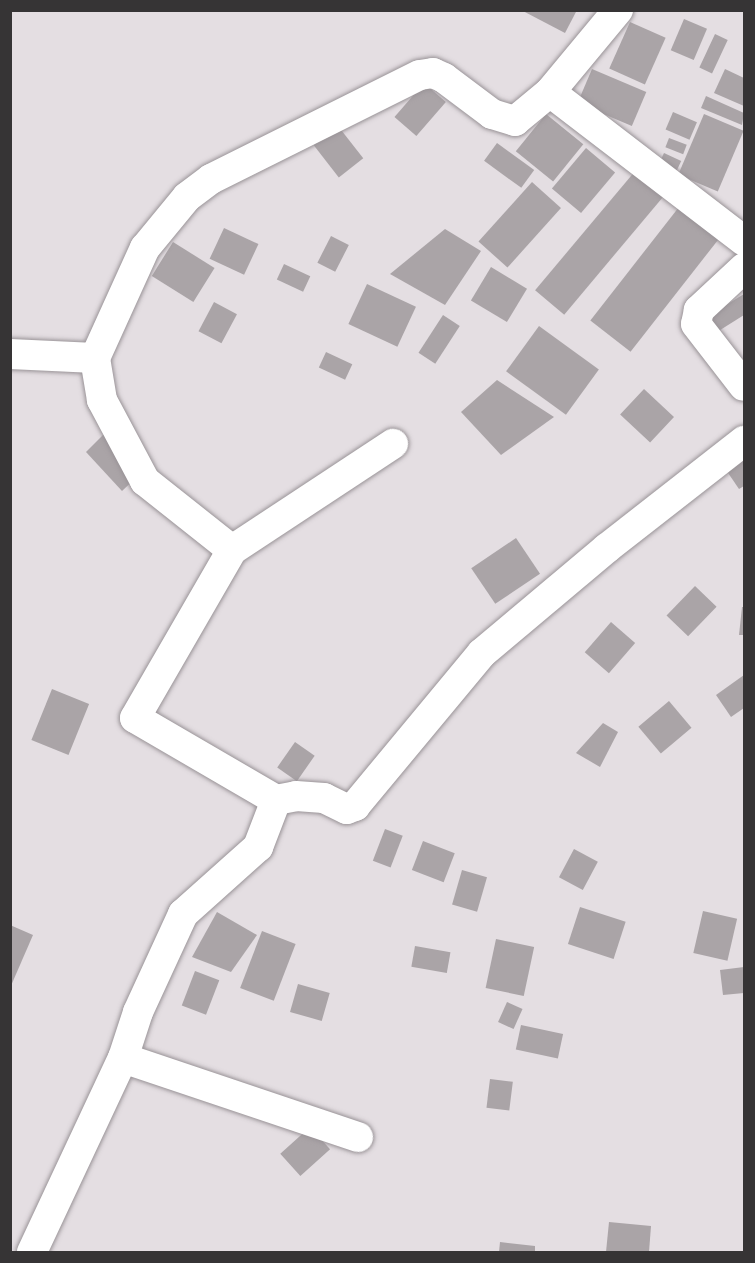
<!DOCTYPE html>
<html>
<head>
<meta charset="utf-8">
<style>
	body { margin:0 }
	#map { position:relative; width:755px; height:1263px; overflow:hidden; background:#e4dee2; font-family:"Noto Sans",sans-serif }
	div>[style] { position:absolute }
	.building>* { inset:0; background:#aaa4a7; transform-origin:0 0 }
	.roads { filter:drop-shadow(0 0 2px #999397) drop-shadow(0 0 2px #999397) }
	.street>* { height:30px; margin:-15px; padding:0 15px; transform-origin:15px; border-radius:15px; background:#fff }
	span { translate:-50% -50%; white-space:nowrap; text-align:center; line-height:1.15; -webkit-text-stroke:4.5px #e4dee2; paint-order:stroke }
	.frame { position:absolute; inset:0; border:12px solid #363435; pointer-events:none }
</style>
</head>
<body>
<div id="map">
	<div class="building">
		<i style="clip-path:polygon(521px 10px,577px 10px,565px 33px)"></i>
		<i style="left:684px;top:19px;width:25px;height:34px;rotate:23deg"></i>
		<i style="left:630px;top:22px;width:39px;height:51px;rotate:24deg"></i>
		<i style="left:715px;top:34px;width:14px;height:37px;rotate:25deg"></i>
		<i style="left:592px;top:69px;width:59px;height:37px;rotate:23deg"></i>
		<i style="clip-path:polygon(725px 69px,744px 78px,744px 106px,714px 93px)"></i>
		<i style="left:424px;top:83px;width:29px;height:45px;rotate:41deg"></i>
		<i style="clip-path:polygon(706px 96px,744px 113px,742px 125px,701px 108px)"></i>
		<i style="left:673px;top:112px;width:26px;height:19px;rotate:23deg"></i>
		<i style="left:546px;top:114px;width:48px;height:48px;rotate:39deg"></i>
		<i style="left:704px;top:114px;width:43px;height:66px;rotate:23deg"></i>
		<i style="left:338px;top:126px;width:41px;height:31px;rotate:52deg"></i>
		<i style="left:669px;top:138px;width:19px;height:10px;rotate:21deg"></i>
		<i style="left:497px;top:143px;width:46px;height:22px;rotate:36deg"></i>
		<i style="left:586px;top:148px;width:38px;height:53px;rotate:40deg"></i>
		<i style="left:664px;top:153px;width:19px;height:15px;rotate:25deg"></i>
		<i style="left:636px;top:170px;width:38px;height:157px;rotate:40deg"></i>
		<i style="left:532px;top:182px;width:39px;height:80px;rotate:42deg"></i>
		<i style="left:679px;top:207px;width:51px;height:144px;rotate:38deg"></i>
		<i style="left:224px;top:228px;width:38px;height:34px;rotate:25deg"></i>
		<i style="clip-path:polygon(445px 229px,481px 251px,445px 305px,390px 274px)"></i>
		<i style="left:331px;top:236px;width:20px;height:30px;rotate:27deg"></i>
		<i style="left:173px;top:242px;width:49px;height:40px;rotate:32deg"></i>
		<i style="left:284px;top:264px;width:29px;height:17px;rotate:25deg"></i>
		<i style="left:491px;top:267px;width:42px;height:39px;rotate:31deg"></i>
		<i style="left:367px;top:284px;width:54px;height:44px;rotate:25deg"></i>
		<i style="clip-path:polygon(744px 294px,744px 315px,717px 332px,708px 316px)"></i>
		<i style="left:214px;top:302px;width:26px;height:33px;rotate:28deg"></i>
		<i style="left:443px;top:315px;width:20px;height:45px;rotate:33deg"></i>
		<i style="left:539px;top:326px;width:74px;height:56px;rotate:36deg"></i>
		<i style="left:326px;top:352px;width:29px;height:17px;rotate:25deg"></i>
		<i style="clip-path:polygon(497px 380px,554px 417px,501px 455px,461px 412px)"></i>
		<i style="left:644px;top:389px;width:41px;height:35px;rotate:43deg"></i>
		<i style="clip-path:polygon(108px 430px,140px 474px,122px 491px,86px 452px)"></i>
		<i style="clip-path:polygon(744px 453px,744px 486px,739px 489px,724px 467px)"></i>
		<i style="left:516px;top:538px;width:43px;height:54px;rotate:56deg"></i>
		<i style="left:695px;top:586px;width:30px;height:41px;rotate:44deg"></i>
		<i style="clip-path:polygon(742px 607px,744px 607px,744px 635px,739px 635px)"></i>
		<i style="left:611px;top:622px;width:32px;height:40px;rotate:41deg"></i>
		<i style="clip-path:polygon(744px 675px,744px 708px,731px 717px,716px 695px)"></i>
		<i style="left:52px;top:689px;width:40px;height:55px;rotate:22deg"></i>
		<i style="left:669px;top:701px;width:35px;height:40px;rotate:50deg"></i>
		<i style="clip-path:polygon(603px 723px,618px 732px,600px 767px,576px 753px)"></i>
		<i style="left:295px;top:742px;width:24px;height:31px;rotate:35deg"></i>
		<i style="left:385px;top:829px;width:19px;height:34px;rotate:21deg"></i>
		<i style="left:423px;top:841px;width:34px;height:31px;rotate:21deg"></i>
		<i style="left:574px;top:849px;width:27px;height:32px;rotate:28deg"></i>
		<i style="left:462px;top:870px;width:26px;height:36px;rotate:16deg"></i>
		<i style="left:580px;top:907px;width:48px;height:39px;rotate:18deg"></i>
		<i style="left:703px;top:911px;width:35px;height:43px;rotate:13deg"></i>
		<i style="clip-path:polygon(217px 912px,257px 935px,231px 972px,192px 957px)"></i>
		<i style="clip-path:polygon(10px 925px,33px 935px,10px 988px)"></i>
		<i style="left:262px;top:931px;width:36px;height:61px;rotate:21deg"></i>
		<i style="left:496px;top:939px;width:39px;height:50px;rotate:12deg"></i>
		<i style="left:415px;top:946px;width:36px;height:21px;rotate:10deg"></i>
		<i style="clip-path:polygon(744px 967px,744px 993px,723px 995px,720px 970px)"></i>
		<i style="left:195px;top:971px;width:26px;height:37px;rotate:21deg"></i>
		<i style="left:298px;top:984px;width:33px;height:29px;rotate:16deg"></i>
		<i style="left:507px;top:1002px;width:17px;height:22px;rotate:24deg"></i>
		<i style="left:521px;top:1025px;width:43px;height:25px;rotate:12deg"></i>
		<i style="left:490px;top:1079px;width:23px;height:29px;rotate:7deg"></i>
		<i style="left:310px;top:1127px;width:30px;height:40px;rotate:48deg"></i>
		<i style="clip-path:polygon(609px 1222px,651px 1226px,649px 1252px,606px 1252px)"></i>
		<i style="clip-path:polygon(500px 1242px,535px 1246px,535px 1252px,499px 1252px)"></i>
	</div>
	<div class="roads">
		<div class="street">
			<i style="left:618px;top:10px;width:107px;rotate:129.7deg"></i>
			<i style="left:550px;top:92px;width:245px;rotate:37.5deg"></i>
			<i style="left:744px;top:268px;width:62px;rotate:137deg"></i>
			<i style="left:699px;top:310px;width:14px;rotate:102deg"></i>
			<i style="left:696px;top:324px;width:78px;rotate:52.3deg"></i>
			<i style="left:10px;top:354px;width:85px;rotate:2.7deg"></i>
			<i style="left:95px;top:358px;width:121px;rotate:-65.6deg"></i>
			<i style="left:145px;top:248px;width:66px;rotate:-50.5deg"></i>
			<i style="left:187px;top:197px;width:30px;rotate:-37deg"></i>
			<i style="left:211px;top:179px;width:233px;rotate:-26.5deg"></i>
			<i style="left:420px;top:75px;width:13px;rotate:-9deg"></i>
			<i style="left:433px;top:73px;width:12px;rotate:24deg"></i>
			<i style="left:444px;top:78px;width:60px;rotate:36.9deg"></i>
			<i style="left:492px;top:114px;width:24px;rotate:17deg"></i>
			<i style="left:515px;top:121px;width:45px;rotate:-39.6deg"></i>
			<i style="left:232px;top:550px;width:193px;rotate:-33.4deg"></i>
			<i style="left:276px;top:800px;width:20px;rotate:-11deg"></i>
			<i style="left:296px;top:796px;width:28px;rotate:4deg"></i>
			<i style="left:324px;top:798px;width:25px;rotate:26deg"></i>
			<i style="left:347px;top:809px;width:9px;rotate:-21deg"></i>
			<i style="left:355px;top:806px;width:199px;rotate:-50.3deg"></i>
			<i style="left:482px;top:653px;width:163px;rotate:-40deg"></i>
			<i style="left:607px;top:548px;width:174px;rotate:-38deg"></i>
			<i style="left:123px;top:1058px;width:248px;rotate:18.6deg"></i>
			<i style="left:32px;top:1252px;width:214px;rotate:-64.9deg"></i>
			<i style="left:123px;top:1058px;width:48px;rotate:-71.9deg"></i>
			<i style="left:138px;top:1012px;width:108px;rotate:-65.3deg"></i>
			<i style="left:183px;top:914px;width:101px;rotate:-41.8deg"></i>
			<i style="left:258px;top:847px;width:50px;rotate:-69deg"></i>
			<i style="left:276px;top:800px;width:163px;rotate:-149.8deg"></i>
			<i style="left:135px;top:718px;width:194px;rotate:-60deg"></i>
			<i style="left:232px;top:550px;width:111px;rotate:-141.6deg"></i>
			<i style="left:145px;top:481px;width:92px;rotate:-118deg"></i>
			<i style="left:102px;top:400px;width:43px;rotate:-99.5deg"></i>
		</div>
	</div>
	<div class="frame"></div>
</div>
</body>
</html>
